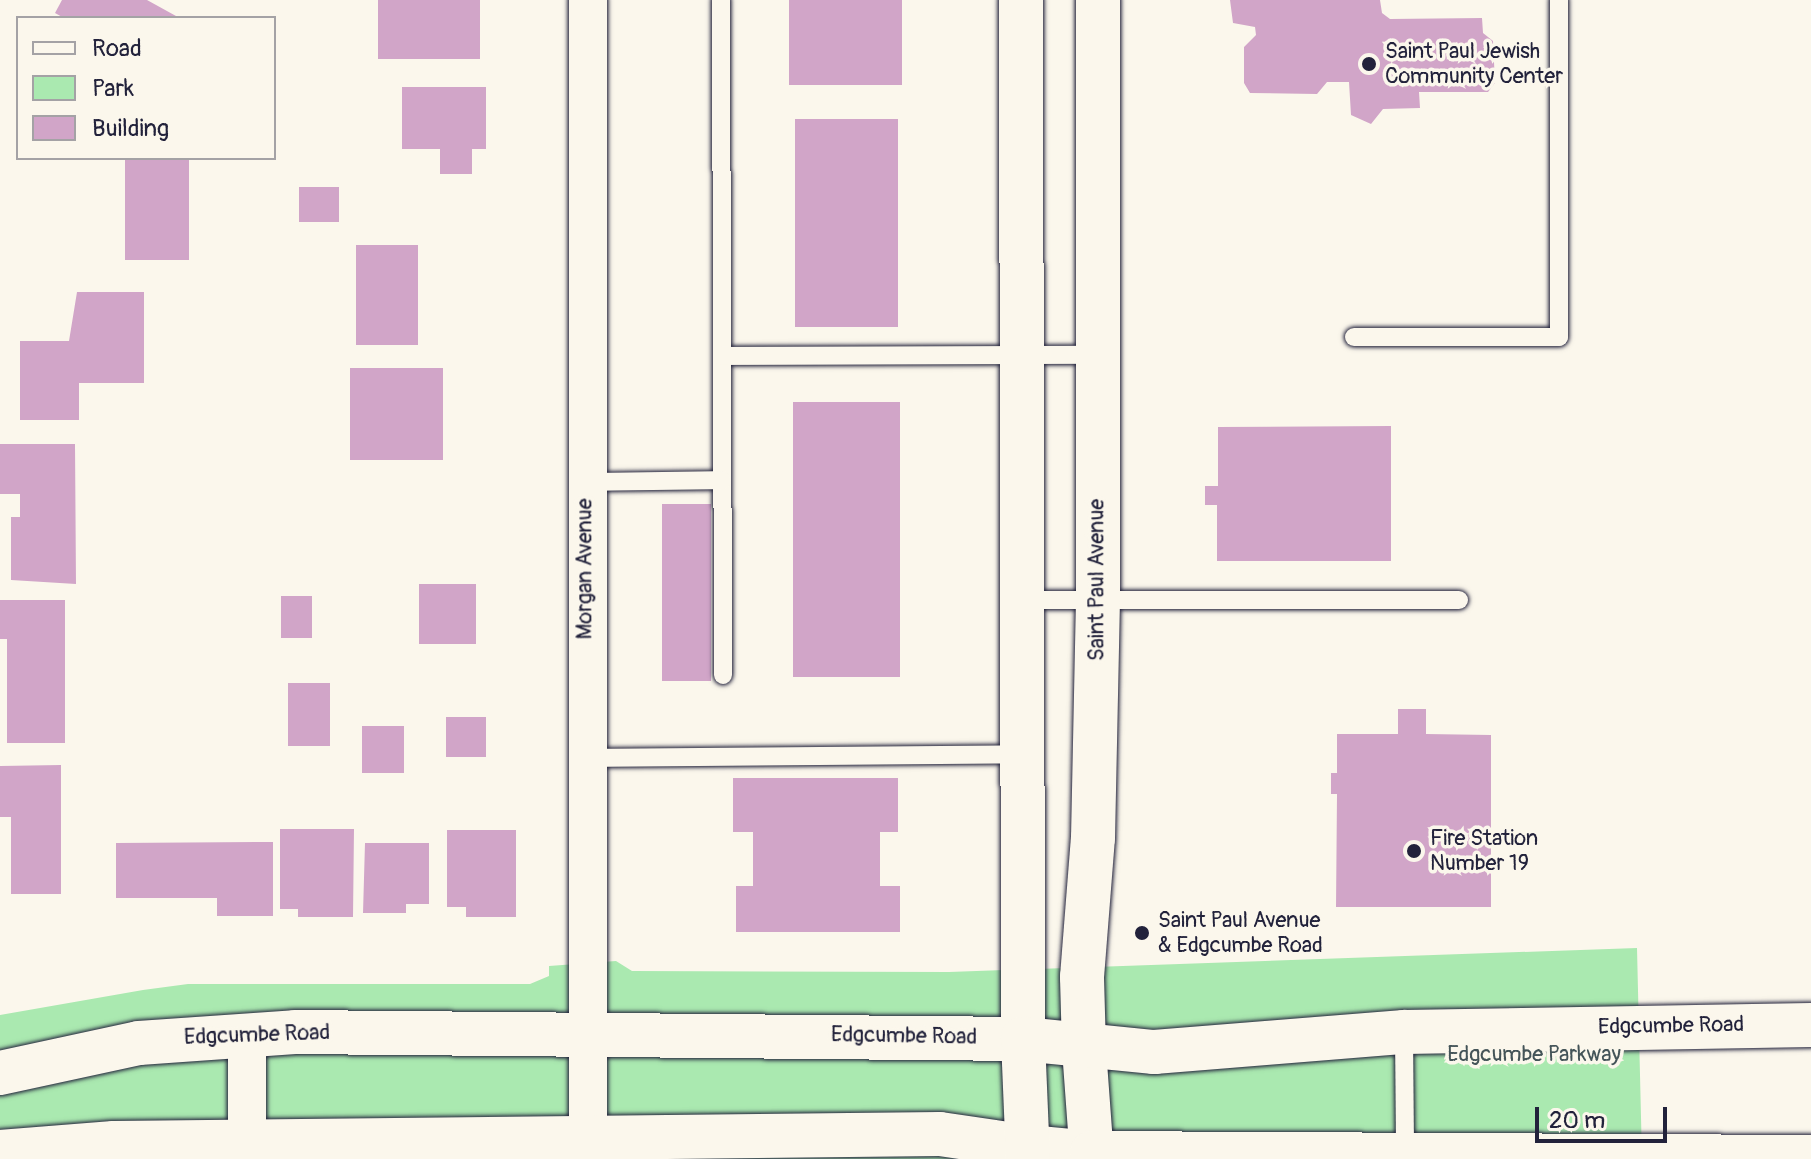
<!DOCTYPE html>
<html>
<head>
<meta charset="utf-8">
<style>
	body { margin:0 }
	#map { position:relative; width:1811px; height:1159px; overflow:hidden; background:#fbf7ec; font-family:Pangolin,sans-serif }
	div>[style] { position:absolute }
	.green>* { inset:0; background:#aae9b0 }
	.building>* { inset:0; background:#d1a5c8; transform-origin:0 0 }
	.roads { filter:drop-shadow(0 0 2px #22223b) drop-shadow(0 0 2px #22223b) }
	.service>* { height:18px; margin:-9px; padding:0 9px; transform-origin:9px; border-radius:9px; background:#fbf7ec }
	.minor>* { height:38px; margin:-19px; padding:0 19px; transform-origin:19px; border-radius:19px; background:#fbf7ec }
	.tertiary>* { height:44px; margin:-22px; padding:0 22px; transform-origin:22px; border-radius:22px; background:#fbf7ec }
	.secondary>* { height:44px; margin:-22px; padding:0 22px; transform-origin:22px; border-radius:22px; background:#fbf7ec }
	.dots>* { width:22px; height:22px; translate:-50% -50%; box-sizing:border-box; border:4px solid #fbf7ec; border-radius:50% }
	span { translate:-50% -50%; white-space:nowrap; text-align:center; line-height:1.15; -webkit-text-stroke:7px #fbf7ec; paint-order:stroke }
	.poi-label { font-size:22px; color:#22223b }
	.left { translate:0 -50%; text-align:left }
	.street-label { font-size:22px; color:#22223b }
	.park-label { font-size:22px; color:#445458 }
	.legend { position:absolute; left:16px; top:16px; width:260px; height:144px; box-sizing:border-box; background:#fbf7ec; border:2px solid #a4a2a5; margin:0; padding:10px 14px; list-style:none; font-size:24px; color:#22223b }
	.legend li { display:flex; align-items:center; gap:16px; height:40px }
	.legend b { width:40px; border:2px solid #a4a2a5 }
	.scale { position:absolute; left:1535px; top:1107px; width:132px; height:36px; box-sizing:border-box; border:4px solid #22223b; border-top:0; padding-left:10px; font-size:24px; line-height:28px; white-space:nowrap; color:#22223b; -webkit-text-stroke:6px #fbf7ec; paint-order:stroke }
</style>
</head>
<body>
<div id="map">
	<div class="green">
		<i style="clip-path:polygon(1637px 948px,1642px 1159px,0 1159px,0 1015px,143px 990px,188px 984px,530px 984px,549px 976px,549px 966px,616px 961px,632px 971px,949px 972px)"></i>
	</div>
	<div class="building">
		<i style="clip-path:polygon(62px 0,147px 0,176px 16px,64px 18px,55px 13px)"></i>
		<i style="left:378px;top:0;width:102px;height:59px"></i>
		<i style="left:789px;top:0;width:113px;height:85px"></i>
		<i style="clip-path:polygon(1230px 0,1380px 0,1382px 13px,1390px 19px,1482px 18px,1483px 33px,1493px 41px,1495px 83px,1488px 92px,1419px 92px,1420px 108px,1383px 109px,1371px 124px,1351px 115px,1349px 82px,1327px 82px,1317px 94px,1250px 93px,1244px 83px,1244px 47px,1256px 35px,1255px 27px,1233px 23px)"></i>
		<i style="clip-path:polygon(402px 87px,486px 87px,486px 149px,472px 149px,472px 174px,440px 174px,440px 149px,402px 149px)"></i>
		<i style="left:795px;top:119px;width:103px;height:208px"></i>
		<i style="left:125px;top:158px;width:64px;height:102px"></i>
		<i style="left:299px;top:187px;width:40px;height:35px"></i>
		<i style="left:356px;top:245px;width:62px;height:100px"></i>
		<i style="clip-path:polygon(77px 292px,144px 292px,144px 383px,79px 383px,79px 420px,20px 420px,20px 341px,69px 341px)"></i>
		<i style="left:350px;top:368px;width:93px;height:92px"></i>
		<i style="left:793px;top:402px;width:107px;height:275px"></i>
		<i style="clip-path:polygon(1391px 426px,1391px 561px,1217px 561px,1217px 505px,1205px 505px,1205px 486px,1218px 486px,1218px 427px)"></i>
		<i style="clip-path:polygon(0 444px,75px 444px,76px 584px,11px 580px,11px 517px,20px 517px,20px 494px,0 494px)"></i>
		<i style="left:662px;top:504px;width:49px;height:177px"></i>
		<i style="left:419px;top:584px;width:57px;height:60px"></i>
		<i style="left:281px;top:596px;width:31px;height:42px"></i>
		<i style="clip-path:polygon(0 600px,65px 600px,65px 743px,7px 743px,7px 639px,0 639px)"></i>
		<i style="left:288px;top:683px;width:42px;height:63px"></i>
		<i style="clip-path:polygon(1398px 709px,1426px 709px,1426px 734px,1491px 735px,1491px 907px,1336px 907px,1337px 794px,1331px 794px,1331px 773px,1337px 773px,1337px 734px,1398px 734px)"></i>
		<i style="left:446px;top:717px;width:40px;height:40px"></i>
		<i style="left:362px;top:726px;width:42px;height:47px"></i>
		<i style="clip-path:polygon(61px 765px,61px 894px,11px 894px,11px 817px,0 817px,0 766px)"></i>
		<i style="clip-path:polygon(733px 778px,898px 778px,898px 832px,880px 832px,880px 886px,900px 886px,900px 932px,736px 932px,736px 886px,753px 886px,753px 832px,733px 832px)"></i>
		<i style="clip-path:polygon(280px 829px,354px 829px,353px 917px,298px 917px,298px 909px,280px 909px)"></i>
		<i style="clip-path:polygon(447px 830px,516px 830px,516px 917px,466px 917px,466px 907px,447px 907px)"></i>
		<i style="clip-path:polygon(273px 842px,273px 916px,217px 916px,217px 898px,116px 898px,116px 843px)"></i>
		<i style="clip-path:polygon(365px 843px,429px 843px,429px 904px,406px 904px,406px 913px,363px 913px)"></i>
	</div>
	<div class="roads">
		<div class="service">
			<i style="left:721px;top:0;width:675px;rotate:89.83deg"></i>
			<i style="left:1354px;top:337px;width:205px"></i>
			<i style="left:1559px;top:337px;width:337px;rotate:-90deg"></i>
			<i style="left:722px;top:356px;width:376px;rotate:-0.2deg"></i>
			<i style="left:585px;top:482px;width:137px;rotate:-0.8deg"></i>
			<i style="left:1022px;top:600px;width:437px"></i>
			<i style="left:587px;top:758px;width:434px;rotate:-0.5deg"></i>
			<i style="left:1404px;top:1032px;width:124px;rotate:89.5deg"></i>
		</div>
		<div class="minor">
			<i style="left:247px;top:1035px;width:124px;rotate:90deg"></i>
			<i style="left:588px;top:1139px;width:1139px;rotate:-90deg"></i>
		</div>
		<div class="tertiary">
			<i style="left:1084px;top:1049px;width:72px;rotate:-91.6deg"></i>
			<i style="left:1082px;top:977px;width:139px;rotate:-85.5deg"></i>
			<i style="left:1093px;top:838px;width:238px;rotate:-88.8deg"></i>
			<i style="left:1098px;top:600px;width:600px;rotate:-90deg"></i>
			<i style="left:0;top:1073px;width:142px;rotate:-12.2deg"></i>
			<i style="left:139px;top:1043px;width:156px;rotate:-4deg"></i>
			<i style="left:295px;top:1032px;width:728px;rotate:0.55deg"></i>
			<i style="left:1023px;top:1039px;width:1039px;rotate:-90.11deg"></i>
			<i style="left:0;top:1152px;width:114px;rotate:-4.5deg"></i>
			<i style="left:114px;top:1143px;width:826px;rotate:-0.62deg"></i>
			<i style="left:940px;top:1134px;width:89px;rotate:8.4deg"></i>
		</div>
		<div class="secondary">
			<i style="left:1084px;top:1049px;width:110px;rotate:85.8deg"></i>
			<i style="left:1028px;top:1147px;width:64px;rotate:5.4deg"></i>
			<i style="left:1092px;top:1153px;width:719px;rotate:0.32deg"></i>
			<i style="left:1028px;top:1159px;width:120px;rotate:-92.4deg"></i>
			<i style="left:1023px;top:1039px;width:132px;rotate:5.7deg"></i>
			<i style="left:1154px;top:1052px;width:251px;rotate:-4.6deg"></i>
			<i style="left:1404px;top:1032px;width:407px;rotate:-1deg"></i>
		</div>
	</div>
	<div class="dots">
		<i style="left:1369px;top:64px;background:#22223b"></i>
		<i style="left:1414px;top:851px;background:#22223b"></i>
		<i style="left:1142px;top:933px;background:#22223b"></i>
	</div>
	<div class="poi-label">
		<span class="left" style="left:1385px;top:64px">Saint Paul Jewish<br>Community Center</span>
		<span class="left" style="left:1430px;top:851px">Fire Station<br>Number 19</span>
		<span class="left" style="left:1158px;top:933px">Saint Paul Avenue<br>&amp; Edgcumbe Road</span>
	</div>
	<div class="street-label">
		<span style="left:585px;top:569px;rotate:-90deg">Morgan Avenue</span>
		<span style="left:1097px;top:580px;rotate:-90deg">Saint Paul Avenue</span>
		<span style="left:1671px;top:1026px;rotate:-1deg">Edgcumbe Road</span>
		<span style="left:257px;top:1035px;rotate:-2deg">Edgcumbe Road</span>
		<span style="left:904px;top:1036px;rotate:1deg">Edgcumbe Road</span>
	</div>
	<div class="park-label">
		<span style="left:1534px;top:1055px">Edgcumbe Parkway</span>
	</div>
	<ul class="legend">
	<li><b style="height:10px;background:#fbf7ec"></b>Road</li>
	<li><b style="height:22px;background:#aae9b0"></b>Park</li>
	<li><b style="height:22px;background:#d1a5c8"></b>Building</li>
	</ul>
	<div class="scale">20 m</div>
</div>
</body>
</html>
